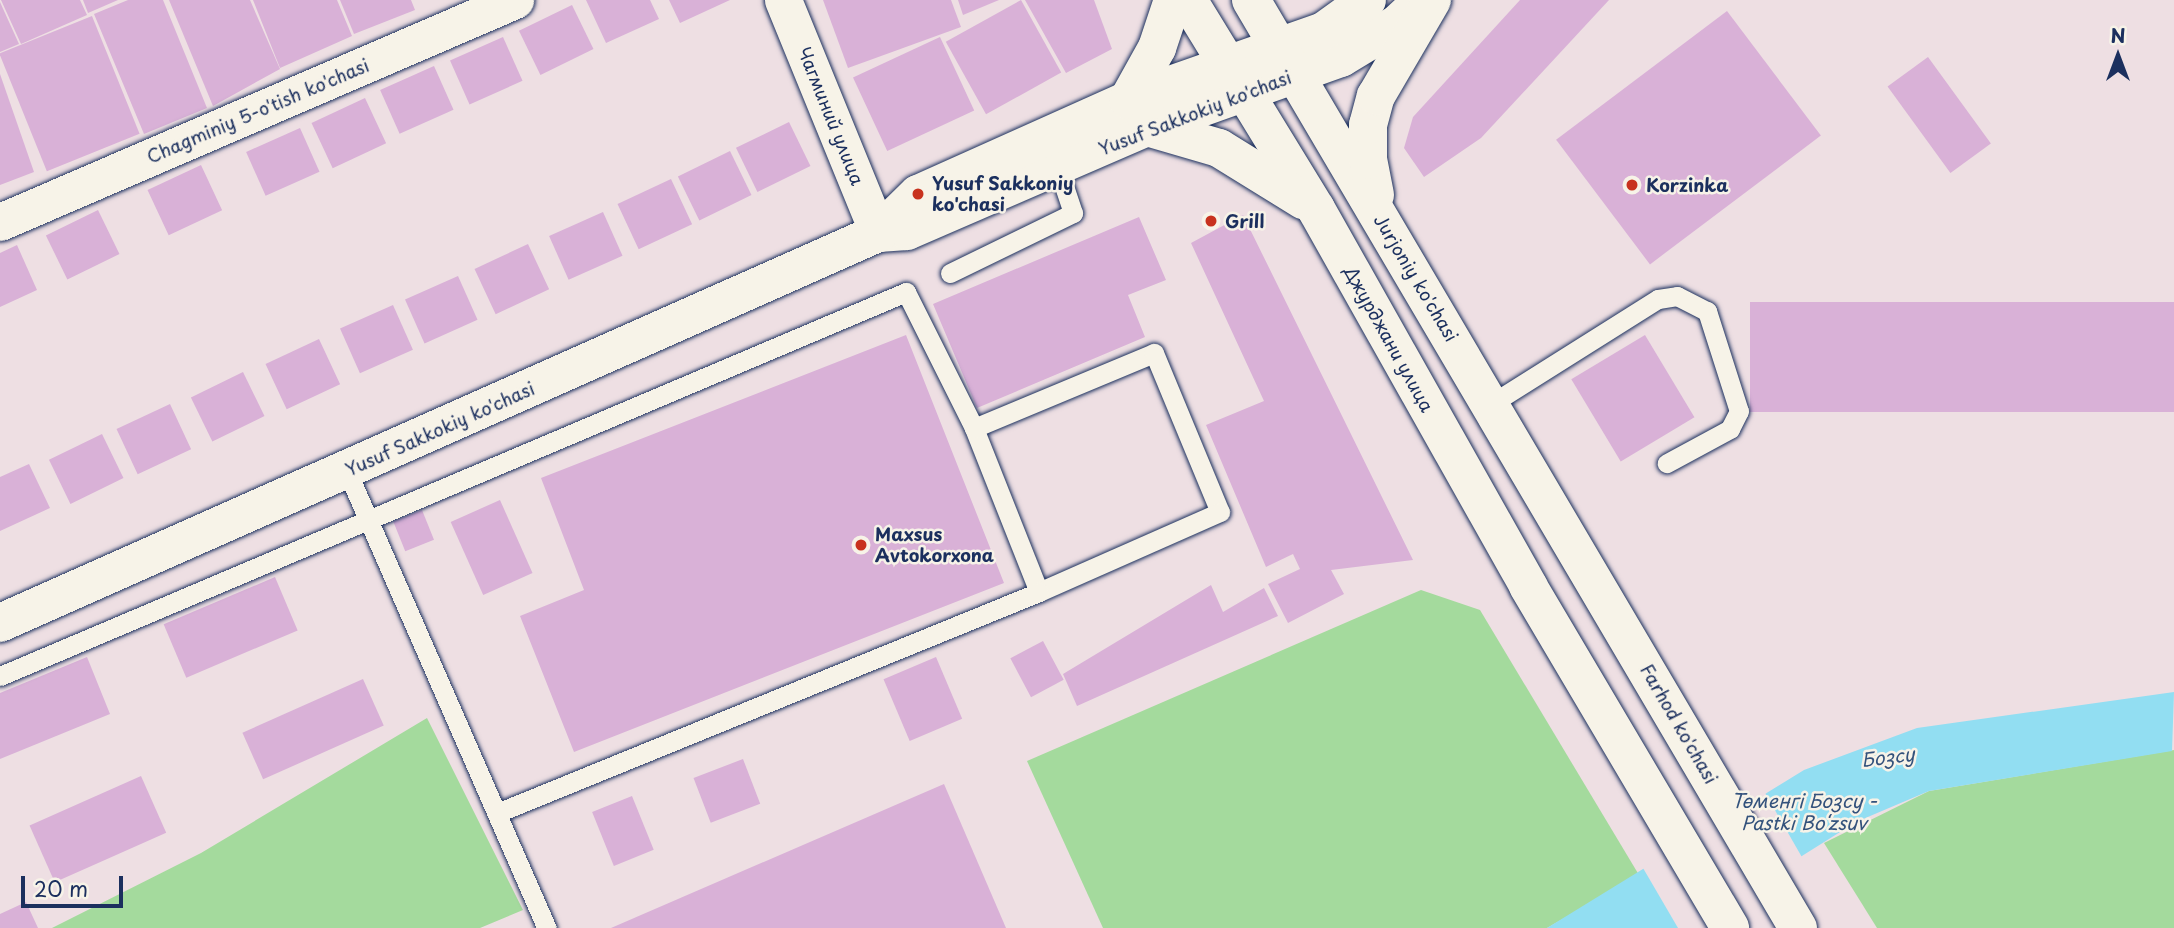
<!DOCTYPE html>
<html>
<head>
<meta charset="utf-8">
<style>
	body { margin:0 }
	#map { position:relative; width:2174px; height:928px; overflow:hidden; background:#eedfe3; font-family:"Playpen Sans",sans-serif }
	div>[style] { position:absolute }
	.green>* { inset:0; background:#a4da9d }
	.water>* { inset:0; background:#92def2 }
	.pier>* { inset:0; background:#eedfe3 }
	.building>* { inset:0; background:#d9b1d7; transform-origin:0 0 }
	.roads { filter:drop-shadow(0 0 2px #1b2f5e) drop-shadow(0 0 2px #1b2f5e) }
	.service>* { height:19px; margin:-9.5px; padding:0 9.5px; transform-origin:9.5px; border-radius:9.5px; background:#f7f3e8 }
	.minor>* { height:37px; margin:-18.5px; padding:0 18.5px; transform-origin:18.5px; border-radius:18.5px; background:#f7f3e8 }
	.secondary>* { height:38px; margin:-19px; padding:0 19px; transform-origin:19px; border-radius:19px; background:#f7f3e8 }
	.primary>* { height:38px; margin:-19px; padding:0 19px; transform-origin:19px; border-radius:19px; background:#f7f3e8 }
	.dots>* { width:19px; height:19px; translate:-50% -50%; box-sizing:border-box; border:4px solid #f7f3e8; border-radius:50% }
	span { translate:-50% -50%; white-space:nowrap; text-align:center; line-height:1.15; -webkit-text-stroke:5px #f7f3e8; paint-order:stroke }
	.street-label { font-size:18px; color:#1b2f5e }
	.poi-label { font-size:18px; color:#1b2f5e; font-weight:700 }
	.left { translate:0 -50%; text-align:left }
	.water-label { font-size:19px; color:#33527c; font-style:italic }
	.north { position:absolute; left:2083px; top:21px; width:70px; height:70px; -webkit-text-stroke:5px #f7f3e8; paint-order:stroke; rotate:0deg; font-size:19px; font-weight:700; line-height:28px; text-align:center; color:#1b2f5e }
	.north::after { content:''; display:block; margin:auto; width:24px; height:32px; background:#1b2f5e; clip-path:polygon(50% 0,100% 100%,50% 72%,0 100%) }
	.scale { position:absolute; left:21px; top:876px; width:102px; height:32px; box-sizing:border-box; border:4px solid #1b2f5e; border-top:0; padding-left:9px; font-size:21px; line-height:24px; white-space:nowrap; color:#1b2f5e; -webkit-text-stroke:5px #f7f3e8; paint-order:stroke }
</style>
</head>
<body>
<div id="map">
	<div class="green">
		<i style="clip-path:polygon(1421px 590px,1480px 610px,1639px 875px,1547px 928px,1103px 928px,1027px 761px)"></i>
		<i style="clip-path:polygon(427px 718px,523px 910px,480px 928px,52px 928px,201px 853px)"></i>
		<i style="clip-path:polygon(2174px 750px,2174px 928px,1877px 928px,1824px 843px,1929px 791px)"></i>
	</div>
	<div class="water">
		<i style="clip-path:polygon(2174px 692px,2172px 751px,1929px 791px,1856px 822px,1687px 928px,1547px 928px,1804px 770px,1917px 728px)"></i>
	</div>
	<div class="pier">
		<i style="clip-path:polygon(1764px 791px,1803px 859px,1694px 928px,1678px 928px,1643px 868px)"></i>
	</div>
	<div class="building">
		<i style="clip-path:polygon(1px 0,80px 0,87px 15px,21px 44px)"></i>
		<i style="clip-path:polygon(83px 0,118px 0,88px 13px)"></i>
		<i style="clip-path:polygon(128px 0,163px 0,207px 108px,144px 134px,94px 14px)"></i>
		<i style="clip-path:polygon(169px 0,250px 0,280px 69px,213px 106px)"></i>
		<i style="clip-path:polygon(253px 0,337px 0,352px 36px,280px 68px)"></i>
		<i style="clip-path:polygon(340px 0,411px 0,415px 10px,354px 34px)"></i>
		<i style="clip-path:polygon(586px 0,650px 0,659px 19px,606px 43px)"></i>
		<i style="clip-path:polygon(669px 0,730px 0,680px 23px)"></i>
		<i style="clip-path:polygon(823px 0,951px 0,961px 27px,848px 68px)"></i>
		<i style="clip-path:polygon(958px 0,999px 0,963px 15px)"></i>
		<i style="left:1021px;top:0;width:83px;height:86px;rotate:61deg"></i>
		<i style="clip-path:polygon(1025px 0,1094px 0,1112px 49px,1066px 73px)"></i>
		<i style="clip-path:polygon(1520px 0,1609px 0,1481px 138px,1424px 177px,1404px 148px,1413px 117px)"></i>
		<i style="clip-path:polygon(0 2px,19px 44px,0 52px)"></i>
		<i style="left:572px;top:5px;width:49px;height:59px;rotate:64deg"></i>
		<i style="left:1727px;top:11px;width:156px;height:214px;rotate:53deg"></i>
		<i style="left:92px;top:16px;width:127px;height:100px;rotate:68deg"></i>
		<i style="left:503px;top:37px;width:48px;height:58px;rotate:66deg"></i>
		<i style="left:940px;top:37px;width:81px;height:96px;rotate:65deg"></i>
		<i style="left:1928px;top:57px;width:107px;height:50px;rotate:54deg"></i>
		<i style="left:434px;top:66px;width:48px;height:59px;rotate:66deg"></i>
		<i style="clip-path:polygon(0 74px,34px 172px,0 185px)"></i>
		<i style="left:365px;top:98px;width:50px;height:59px;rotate:65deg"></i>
		<i style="left:789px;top:122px;width:49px;height:59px;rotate:64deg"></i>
		<i style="left:300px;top:128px;width:48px;height:59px;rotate:66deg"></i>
		<i style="left:730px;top:151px;width:49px;height:58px;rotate:64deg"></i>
		<i style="left:201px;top:165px;width:50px;height:59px;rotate:65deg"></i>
		<i style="left:671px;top:179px;width:50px;height:59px;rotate:65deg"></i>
		<i style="left:98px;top:210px;width:49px;height:58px;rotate:64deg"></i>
		<i style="left:603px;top:212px;width:48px;height:59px;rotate:66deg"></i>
		<i style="clip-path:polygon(1243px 215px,1413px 560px,1331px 570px,1344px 594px,1288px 623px,1268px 584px,1300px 569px,1293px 554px,1266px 567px,1206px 425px,1264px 401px,1191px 243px)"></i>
		<i style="clip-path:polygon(1139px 217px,1166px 280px,1128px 295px,1145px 337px,977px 408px,933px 304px)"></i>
		<i style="left:528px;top:244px;width:50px;height:59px;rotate:65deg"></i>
		<i style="clip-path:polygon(17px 245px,37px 290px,0 307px,0 253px)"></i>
		<i style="left:458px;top:276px;width:48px;height:58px;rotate:66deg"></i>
		<i style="left:2174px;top:302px;width:110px;height:424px;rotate:90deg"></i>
		<i style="left:393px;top:305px;width:49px;height:58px;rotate:66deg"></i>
		<i style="clip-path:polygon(906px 335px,1004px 583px,574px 752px,520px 616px,584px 590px,541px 478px)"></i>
		<i style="left:1645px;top:335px;width:96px;height:86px;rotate:59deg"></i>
		<i style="left:319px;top:339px;width:50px;height:59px;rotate:65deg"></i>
		<i style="left:243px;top:372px;width:49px;height:58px;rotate:64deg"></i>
		<i style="left:170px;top:404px;width:50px;height:59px;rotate:65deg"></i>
		<i style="left:102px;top:434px;width:49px;height:59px;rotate:64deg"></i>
		<i style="clip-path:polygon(29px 464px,50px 508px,0 531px,0 477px)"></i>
		<i style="left:500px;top:500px;width:80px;height:54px;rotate:66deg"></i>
		<i style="left:422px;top:510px;width:32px;height:31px;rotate:68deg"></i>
		<i style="left:275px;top:577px;width:58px;height:121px;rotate:67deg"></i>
		<i style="clip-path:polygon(1211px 585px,1223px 612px,1264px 588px,1278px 616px,1077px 706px,1063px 674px)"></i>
		<i style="left:1043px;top:641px;width:44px;height:37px;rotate:62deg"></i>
		<i style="clip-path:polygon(87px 657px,110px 714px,0 759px,0 693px)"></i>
		<i style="left:936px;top:657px;width:67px;height:57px;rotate:67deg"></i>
		<i style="left:363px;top:679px;width:51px;height:132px;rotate:66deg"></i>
		<i style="left:743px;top:759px;width:48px;height:53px;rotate:69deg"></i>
		<i style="left:141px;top:776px;width:62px;height:122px;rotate:66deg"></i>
		<i style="clip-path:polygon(944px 784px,1006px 928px,611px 928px)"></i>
		<i style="left:632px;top:796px;width:58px;height:43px;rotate:68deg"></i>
		<i style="clip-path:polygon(26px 902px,38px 928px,0 928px,0 914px)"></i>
	</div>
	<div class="roads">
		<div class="service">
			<i style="left:950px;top:273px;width:137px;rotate:-26deg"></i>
			<i style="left:1073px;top:213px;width:47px;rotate:-108.4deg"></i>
			<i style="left:1491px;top:404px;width:197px;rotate:-32.2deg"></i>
			<i style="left:1658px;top:299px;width:19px;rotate:-9deg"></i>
			<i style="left:1677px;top:296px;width:34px;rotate:27deg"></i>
			<i style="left:1707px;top:311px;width:105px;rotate:72.3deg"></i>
			<i style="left:1739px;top:411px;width:20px;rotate:117deg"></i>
			<i style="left:1730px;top:429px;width:72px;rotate:151.6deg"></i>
			<i style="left:974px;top:428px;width:176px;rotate:68.4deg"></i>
			<i style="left:347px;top:471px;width:499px;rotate:66.4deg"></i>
			<i style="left:0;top:676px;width:984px;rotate:-22.97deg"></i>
			<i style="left:906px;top:292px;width:152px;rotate:63.4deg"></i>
			<i style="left:974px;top:428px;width:195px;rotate:-22.6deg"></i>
			<i style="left:1154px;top:353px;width:172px;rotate:67.5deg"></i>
			<i style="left:1220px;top:512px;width:198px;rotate:156.2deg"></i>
			<i style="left:1039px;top:592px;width:585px;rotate:157.82deg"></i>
		</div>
		<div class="minor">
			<i style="left:783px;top:0;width:252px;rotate:67.8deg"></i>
			<i style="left:0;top:222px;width:561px;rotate:-23.32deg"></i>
		</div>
		<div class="secondary">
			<i style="left:878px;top:233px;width:29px;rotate:-4deg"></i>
			<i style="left:907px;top:231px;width:262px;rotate:-23.4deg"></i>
			<i style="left:1147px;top:127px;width:206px;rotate:-19.6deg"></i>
			<i style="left:1341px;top:58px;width:66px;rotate:-31.3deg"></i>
			<i style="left:1397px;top:24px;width:35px;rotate:-43deg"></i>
			<i style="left:0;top:623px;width:961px;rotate:-23.95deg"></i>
			<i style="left:878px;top:233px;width:56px;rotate:-44.3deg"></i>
			<i style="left:918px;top:194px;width:230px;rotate:-24.1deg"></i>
			<i style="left:1128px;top:100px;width:208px;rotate:-19.4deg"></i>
			<i style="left:1324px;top:31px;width:53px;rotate:-35.8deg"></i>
		</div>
		<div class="primary">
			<i style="left:1188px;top:0;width:245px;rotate:58.5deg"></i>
			<i style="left:1316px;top:209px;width:433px;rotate:60.6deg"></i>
			<i style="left:1528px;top:586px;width:397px;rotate:59.4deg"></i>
			<i style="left:1251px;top:0;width:1077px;rotate:59.48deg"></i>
			<i style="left:1128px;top:100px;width:60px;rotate:-60.9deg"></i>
			<i style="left:1157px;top:48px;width:51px;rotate:-71.6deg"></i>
			<i style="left:1147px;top:127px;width:75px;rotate:16.3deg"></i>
			<i style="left:1219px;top:148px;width:99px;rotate:31.8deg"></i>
			<i style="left:1375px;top:195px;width:36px;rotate:-101deg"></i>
			<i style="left:1368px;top:160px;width:35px;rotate:-90deg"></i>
			<i style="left:1368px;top:125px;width:30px;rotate:-75deg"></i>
			<i style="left:1376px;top:96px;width:111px;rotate:-59.7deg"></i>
		</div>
	</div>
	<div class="dots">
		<i style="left:1632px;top:185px;background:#c8321e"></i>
		<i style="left:918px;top:194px;background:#c8321e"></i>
		<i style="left:1211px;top:221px;background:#c8321e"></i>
		<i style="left:861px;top:545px;background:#c8321e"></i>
	</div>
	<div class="street-label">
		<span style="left:258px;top:111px;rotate:-23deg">Chagminiy 5-o'tish ko'chasi</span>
		<span style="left:1195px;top:113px;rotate:-21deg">Yusuf Sakkokiy ko'chasi</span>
		<span style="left:831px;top:116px;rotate:68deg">Чагминий улица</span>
		<span style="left:1416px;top:278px;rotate:59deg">Jurjoniy ko'chasi</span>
		<span style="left:1389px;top:339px;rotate:61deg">Джурджани улица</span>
		<span style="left:440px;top:429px;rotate:-24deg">Yusuf Sakkokiy ko'chasi</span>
		<span style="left:1679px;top:724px;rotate:60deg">Farhod ko'chasi</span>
	</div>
	<div class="poi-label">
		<span class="left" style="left:932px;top:194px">Yusuf Sakkoniy<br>ko'chasi</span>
		<span class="left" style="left:1646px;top:185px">Korzinka</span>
		<span class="left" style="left:1225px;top:221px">Grill</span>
		<span class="left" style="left:875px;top:545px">Maxsus<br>Avtokorxona</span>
	</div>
	<div class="water-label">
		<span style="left:1888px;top:757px;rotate:-7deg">Бозсу</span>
		<span style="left:1804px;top:812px">Төменгі Бозсу -<br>Pastki Boʻzsuv</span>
	</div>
	<div class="north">N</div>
	<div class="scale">20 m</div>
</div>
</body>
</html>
